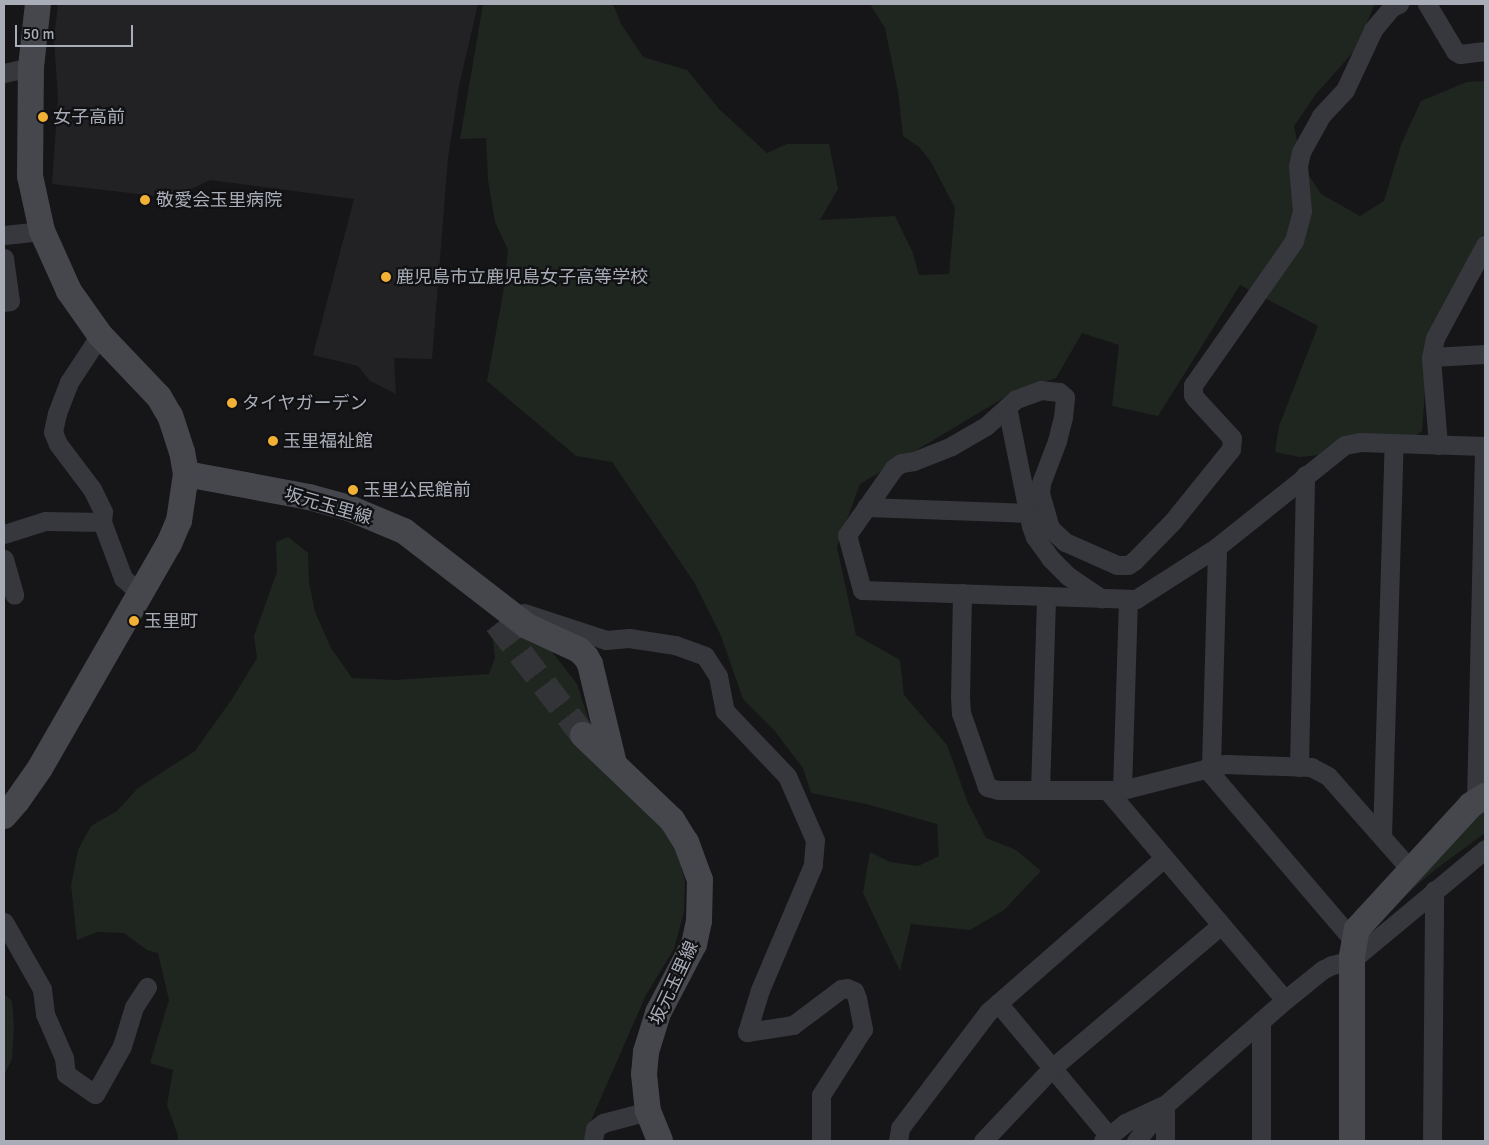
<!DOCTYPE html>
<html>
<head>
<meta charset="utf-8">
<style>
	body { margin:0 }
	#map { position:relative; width:1489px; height:1145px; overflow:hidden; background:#161618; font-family:Signika,"Noto Sans JP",sans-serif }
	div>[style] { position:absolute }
	.built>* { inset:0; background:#222225 }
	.green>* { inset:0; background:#1e261f }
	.secondary-tunnel>* { height:26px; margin-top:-13px; transform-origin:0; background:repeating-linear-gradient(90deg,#333438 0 26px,transparent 0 39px) }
	.street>* { height:19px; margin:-9.5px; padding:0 9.5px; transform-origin:9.5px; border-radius:9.5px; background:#37383d }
	.secondary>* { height:26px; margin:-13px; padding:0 13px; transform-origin:13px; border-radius:13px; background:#45474d }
	.dots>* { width:14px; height:14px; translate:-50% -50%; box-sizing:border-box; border:2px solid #111113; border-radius:50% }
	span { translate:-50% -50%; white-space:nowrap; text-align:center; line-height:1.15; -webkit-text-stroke:4.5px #111113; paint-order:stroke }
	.poi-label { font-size:18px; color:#a8adb8 }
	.left { translate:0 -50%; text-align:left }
	.street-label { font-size:18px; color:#a8adb8 }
	.frame { position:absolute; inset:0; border:5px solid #a8adb8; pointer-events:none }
	.scale { position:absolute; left:15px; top:25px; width:118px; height:22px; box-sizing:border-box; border:2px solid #a8adb8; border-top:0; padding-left:6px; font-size:15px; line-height:18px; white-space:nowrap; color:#a8adb8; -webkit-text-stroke:4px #111113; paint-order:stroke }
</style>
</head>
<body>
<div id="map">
	<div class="built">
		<i style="clip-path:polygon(58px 4px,478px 4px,459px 86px,448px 158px,432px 359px,394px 358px,396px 394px,370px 381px,358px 366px,313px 355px,354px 199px,210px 180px,173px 198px,52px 184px,58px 98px,54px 38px)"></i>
	</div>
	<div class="green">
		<i style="clip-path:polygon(483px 4px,613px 4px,621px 24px,643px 57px,687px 70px,719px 109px,767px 153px,787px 144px,829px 144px,838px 189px,820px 220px,895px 216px,912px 251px,919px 275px,949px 274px,955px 208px,931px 162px,919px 147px,903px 136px,898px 92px,885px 28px,870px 4px,1377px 4px,1374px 6px,1355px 50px,1316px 94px,1294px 126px,1302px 165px,1321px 194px,1360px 216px,1384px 201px,1401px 145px,1421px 101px,1467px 82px,1485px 81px,1485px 232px,1451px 299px,1426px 377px,1422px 431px,1401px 446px,1300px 457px,1275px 452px,1279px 426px,1318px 326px,1240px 285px,1158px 416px,1112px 406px,1119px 345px,1082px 333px,1056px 378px,1012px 393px,860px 484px,837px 547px,856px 635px,900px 660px,904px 695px,947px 745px,968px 803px,986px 838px,1016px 850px,1041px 871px,1004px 910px,970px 930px,911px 924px,900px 971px,863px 893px,870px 852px,890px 862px,918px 866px,939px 856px,937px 824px,866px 804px,811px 793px,803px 768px,773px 729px,743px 699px,721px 636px,694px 582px,612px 462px,576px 456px,487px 381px,503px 294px,508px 250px,495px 222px,488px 180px,486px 138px,460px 139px)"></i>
		<i style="clip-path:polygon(288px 537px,308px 553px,309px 582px,315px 612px,331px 648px,352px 678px,394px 680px,489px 674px,495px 658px,492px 632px,502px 624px,550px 649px,577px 684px,595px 739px,673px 837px,685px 881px,684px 912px,674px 949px,646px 995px,586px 1132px,587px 1141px,178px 1141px,178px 1136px,167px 1105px,173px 1070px,150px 1063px,169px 1000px,158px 953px,147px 950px,124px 933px,97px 932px,77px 940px,71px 885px,78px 850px,91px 826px,117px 811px,138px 788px,195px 751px,232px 699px,257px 658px,254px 636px,277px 572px,276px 542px)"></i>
		<i style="clip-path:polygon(1485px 805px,1485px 833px,1436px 869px,1382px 915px)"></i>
		<i style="clip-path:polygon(4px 994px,12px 1001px,14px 1025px,12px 1059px,4px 1075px)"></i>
	</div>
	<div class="secondary-tunnel">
		<i style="left:497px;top:623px;width:141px;rotate:52.5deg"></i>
	</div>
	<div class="street">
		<i style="left:1399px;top:4px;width:8px;rotate:157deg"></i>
		<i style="left:1392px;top:7px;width:30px;rotate:130deg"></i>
		<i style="left:1373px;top:30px;width:66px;rotate:115deg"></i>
		<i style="left:1345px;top:90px;width:35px;rotate:133deg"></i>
		<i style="left:1321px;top:116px;width:41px;rotate:119.1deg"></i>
		<i style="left:1301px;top:152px;width:14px;rotate:102deg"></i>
		<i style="left:1298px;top:166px;width:45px;rotate:84.9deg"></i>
		<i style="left:1302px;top:211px;width:31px;rotate:105deg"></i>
		<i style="left:1294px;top:241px;width:176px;rotate:125deg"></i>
		<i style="left:1193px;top:385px;width:10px;rotate:90deg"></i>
		<i style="left:1193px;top:395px;width:5px;rotate:53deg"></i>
		<i style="left:1196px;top:399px;width:53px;rotate:47.3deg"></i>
		<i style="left:1232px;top:438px;width:11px;rotate:95deg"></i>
		<i style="left:1231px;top:449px;width:92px;rotate:128.9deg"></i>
		<i style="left:1173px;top:521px;width:56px;rotate:134.3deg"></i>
		<i style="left:1134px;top:561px;width:7px;rotate:146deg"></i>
		<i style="left:1128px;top:565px;width:11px;rotate:180deg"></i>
		<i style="left:1117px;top:565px;width:57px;rotate:-156.1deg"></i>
		<i style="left:1065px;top:542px;width:21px;rotate:-137deg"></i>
		<i style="left:1050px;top:528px;width:36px;rotate:-106deg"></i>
		<i style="left:1040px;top:493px;width:10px;rotate:-84deg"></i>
		<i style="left:1041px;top:483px;width:45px;rotate:-69.1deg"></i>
		<i style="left:1057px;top:441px;width:25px;rotate:-76deg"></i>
		<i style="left:1063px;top:417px;width:20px;rotate:-84deg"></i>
		<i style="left:1065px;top:397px;width:8px;rotate:-140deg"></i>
		<i style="left:1059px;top:392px;width:18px;rotate:-174deg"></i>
		<i style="left:1041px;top:390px;width:27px;rotate:160deg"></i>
		<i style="left:1016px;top:399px;width:40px;rotate:138deg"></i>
		<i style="left:986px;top:426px;width:39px;rotate:150deg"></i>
		<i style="left:952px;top:446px;width:41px;rotate:158.5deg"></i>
		<i style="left:914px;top:461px;width:13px;rotate:171deg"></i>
		<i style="left:901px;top:463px;width:9px;rotate:144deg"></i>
		<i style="left:894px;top:468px;width:82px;rotate:125deg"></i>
		<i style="left:847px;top:535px;width:57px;rotate:74.7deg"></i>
		<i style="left:862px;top:590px;width:274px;rotate:1.9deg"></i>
		<i style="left:1136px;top:599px;width:96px;rotate:-32.7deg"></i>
		<i style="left:1217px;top:547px;width:164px;rotate:-38.6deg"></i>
		<i style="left:1345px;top:445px;width:15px;rotate:-11deg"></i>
		<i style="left:1360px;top:442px;width:125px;rotate:1.8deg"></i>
		<i style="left:1427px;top:4px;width:55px;rotate:59.2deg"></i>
		<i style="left:1455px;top:51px;width:6px;rotate:31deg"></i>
		<i style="left:1460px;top:54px;width:25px;rotate:-7deg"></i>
		<i style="left:4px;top:73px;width:28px;rotate:-13deg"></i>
		<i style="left:4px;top:235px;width:38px;rotate:-6deg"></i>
		<i style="left:4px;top:258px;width:43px;rotate:82.1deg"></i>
		<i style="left:10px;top:301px;width:6px;rotate:171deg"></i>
		<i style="left:100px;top:335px;width:56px;rotate:123.4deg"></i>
		<i style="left:69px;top:382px;width:33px;rotate:111deg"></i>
		<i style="left:57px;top:413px;width:19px;rotate:102deg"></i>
		<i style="left:53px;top:432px;width:13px;rotate:67deg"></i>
		<i style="left:58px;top:444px;width:56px;rotate:52.9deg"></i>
		<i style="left:92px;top:489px;width:25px;rotate:64deg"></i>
		<i style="left:103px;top:512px;width:10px;rotate:96deg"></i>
		<i style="left:102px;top:522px;width:60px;rotate:69.4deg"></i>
		<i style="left:123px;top:578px;width:24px;rotate:42deg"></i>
		<i style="left:1432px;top:357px;width:53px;rotate:-3.2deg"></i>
		<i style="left:1007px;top:407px;width:121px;rotate:78.6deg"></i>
		<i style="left:1031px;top:526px;width:12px;rotate:70deg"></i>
		<i style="left:1035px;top:537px;width:26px;rotate:54deg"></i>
		<i style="left:1050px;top:558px;width:25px;rotate:45deg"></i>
		<i style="left:1068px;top:576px;width:40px;rotate:34deg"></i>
		<i style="left:1438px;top:445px;width:87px;rotate:-94.6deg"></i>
		<i style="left:1431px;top:358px;width:20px;rotate:-79deg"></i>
		<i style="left:1435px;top:338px;width:106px;rotate:-61.7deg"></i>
		<i style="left:866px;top:507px;width:162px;rotate:2.1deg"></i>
		<i style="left:4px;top:534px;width:43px;rotate:-17.6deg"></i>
		<i style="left:45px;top:521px;width:57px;rotate:1deg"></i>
		<i style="left:4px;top:559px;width:37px;rotate:74deg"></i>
		<i style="left:962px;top:593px;width:103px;rotate:91.1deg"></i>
		<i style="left:960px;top:696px;width:17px;rotate:87deg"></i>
		<i style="left:961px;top:713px;width:78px;rotate:70.6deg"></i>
		<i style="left:987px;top:787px;width:11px;rotate:15deg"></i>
		<i style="left:998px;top:790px;width:124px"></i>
		<i style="left:1122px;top:790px;width:106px;rotate:-14.2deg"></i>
		<i style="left:1225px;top:764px;width:86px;rotate:2deg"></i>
		<i style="left:1311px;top:767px;width:19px;rotate:28deg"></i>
		<i style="left:1328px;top:776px;width:125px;rotate:48.6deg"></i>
		<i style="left:524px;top:613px;width:86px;rotate:18.2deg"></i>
		<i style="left:606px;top:640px;width:23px;rotate:-5deg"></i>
		<i style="left:629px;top:638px;width:47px;rotate:8.7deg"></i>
		<i style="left:675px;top:645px;width:32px;rotate:20deg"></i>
		<i style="left:705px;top:656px;width:24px;rotate:57deg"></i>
		<i style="left:718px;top:676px;width:36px;rotate:79deg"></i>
		<i style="left:725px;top:711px;width:90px;rotate:46.4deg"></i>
		<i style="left:787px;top:776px;width:70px;rotate:66.4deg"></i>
		<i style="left:815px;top:840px;width:25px;rotate:95deg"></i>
		<i style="left:813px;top:865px;width:136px;rotate:113deg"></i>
		<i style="left:760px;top:990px;width:44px;rotate:107.2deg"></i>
		<i style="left:747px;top:1032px;width:47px;rotate:-8.7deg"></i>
		<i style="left:793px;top:1025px;width:60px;rotate:-36.9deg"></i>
		<i style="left:841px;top:989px;width:6px;rotate:-9deg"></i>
		<i style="left:847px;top:988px;width:8px;rotate:23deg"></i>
		<i style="left:854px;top:991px;width:8px;rotate:67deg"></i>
		<i style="left:857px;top:998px;width:32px;rotate:79deg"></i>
		<i style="left:863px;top:1029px;width:78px;rotate:122.5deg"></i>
		<i style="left:821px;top:1095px;width:46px;rotate:90deg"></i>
		<i style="left:1211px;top:766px;width:219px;rotate:-88.4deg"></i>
		<i style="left:1299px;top:767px;width:292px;rotate:-88.8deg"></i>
		<i style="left:1206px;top:768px;width:228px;rotate:49.5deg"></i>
		<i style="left:1040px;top:790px;width:194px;rotate:-88.2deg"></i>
		<i style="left:1107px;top:790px;width:275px;rotate:49.7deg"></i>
		<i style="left:1122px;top:790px;width:191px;rotate:-88.2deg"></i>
		<i style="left:1476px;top:801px;width:355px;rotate:-88.7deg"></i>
		<i style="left:1382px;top:837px;width:394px;rotate:-88.3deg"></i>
		<i style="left:4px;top:922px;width:77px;rotate:60.4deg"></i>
		<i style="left:42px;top:989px;width:25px;rotate:83deg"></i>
		<i style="left:45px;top:1014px;width:48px;rotate:66.6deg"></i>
		<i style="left:64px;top:1058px;width:16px;rotate:83deg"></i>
		<i style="left:66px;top:1074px;width:35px;rotate:35deg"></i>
		<i style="left:95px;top:1094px;width:55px;rotate:-60.6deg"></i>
		<i style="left:122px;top:1046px;width:41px;rotate:-72.9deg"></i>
		<i style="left:134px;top:1007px;width:24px;rotate:-57deg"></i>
		<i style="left:998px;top:1003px;width:173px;rotate:50.2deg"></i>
		<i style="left:1165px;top:1105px;width:36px;rotate:90deg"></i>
		<i style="left:593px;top:1141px;width:12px;rotate:-81deg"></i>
		<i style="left:595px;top:1129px;width:10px;rotate:-37deg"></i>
		<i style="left:603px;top:1123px;width:47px;rotate:-14.9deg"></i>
		<i style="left:898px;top:1141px;width:13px;rotate:-81deg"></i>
		<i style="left:900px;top:1128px;width:146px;rotate:-52.8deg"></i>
		<i style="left:988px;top:1012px;width:234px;rotate:-41.2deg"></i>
		<i style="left:983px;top:1141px;width:100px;rotate:-46.6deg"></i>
		<i style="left:1052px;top:1068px;width:221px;rotate:-40.2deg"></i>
		<i style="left:1103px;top:1141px;width:28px;rotate:-39deg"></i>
		<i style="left:1125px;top:1123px;width:40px;rotate:-25deg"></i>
		<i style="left:1136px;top:1141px;width:46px;rotate:-51.1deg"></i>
		<i style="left:1165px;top:1105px;width:159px;rotate:-41.2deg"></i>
		<i style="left:1285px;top:1000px;width:48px;rotate:-39deg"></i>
		<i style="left:1322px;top:970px;width:11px;rotate:-27deg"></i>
		<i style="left:1332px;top:965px;width:21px;rotate:-14deg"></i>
		<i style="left:1352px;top:960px;width:173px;rotate:-39.8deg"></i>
		<i style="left:1261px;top:1141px;width:120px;rotate:-90deg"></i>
		<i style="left:1432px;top:1141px;width:251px;rotate:-89.5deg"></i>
	</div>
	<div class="secondary">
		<i style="left:186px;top:474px;width:125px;rotate:10.6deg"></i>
		<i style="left:309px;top:497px;width:41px;rotate:15.4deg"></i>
		<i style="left:349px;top:508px;width:60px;rotate:22.7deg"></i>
		<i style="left:404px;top:531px;width:155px;rotate:37.7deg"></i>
		<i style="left:527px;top:626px;width:57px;rotate:24.8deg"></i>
		<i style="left:579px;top:650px;width:10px;rotate:45deg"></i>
		<i style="left:586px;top:657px;width:8px;rotate:60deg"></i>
		<i style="left:590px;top:664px;width:103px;rotate:76.5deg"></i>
		<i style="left:583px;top:735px;width:123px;rotate:43.7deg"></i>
		<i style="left:672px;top:820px;width:26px;rotate:58deg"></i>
		<i style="left:686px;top:842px;width:40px;rotate:69.8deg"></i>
		<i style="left:700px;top:880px;width:41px;rotate:91.4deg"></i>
		<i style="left:699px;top:921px;width:24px;rotate:102deg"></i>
		<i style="left:694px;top:944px;width:78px;rotate:117.6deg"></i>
		<i style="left:658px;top:1013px;width:41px;rotate:107.1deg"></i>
		<i style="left:646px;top:1052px;width:22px;rotate:95deg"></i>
		<i style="left:644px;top:1074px;width:37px;rotate:84deg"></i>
		<i style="left:648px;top:1111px;width:32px;rotate:68deg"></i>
		<i style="left:4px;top:816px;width:20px;rotate:-49deg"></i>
		<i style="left:17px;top:801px;width:40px;rotate:-55.1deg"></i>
		<i style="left:40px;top:768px;width:258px;rotate:-60.1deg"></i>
		<i style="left:169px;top:544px;width:25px;rotate:-67deg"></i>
		<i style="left:179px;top:521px;width:48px;rotate:-81.5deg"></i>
		<i style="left:186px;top:474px;width:22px;rotate:-100deg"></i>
		<i style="left:182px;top:452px;width:38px;rotate:-108deg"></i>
		<i style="left:170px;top:416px;width:22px;rotate:-120deg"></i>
		<i style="left:159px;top:397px;width:86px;rotate:-133.6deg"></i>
		<i style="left:100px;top:335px;width:54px;rotate:-125.2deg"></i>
		<i style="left:69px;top:291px;width:66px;rotate:-114.2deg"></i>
		<i style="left:42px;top:231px;width:56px;rotate:-102.3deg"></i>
		<i style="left:30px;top:176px;width:109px;rotate:-89.5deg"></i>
		<i style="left:31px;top:67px;width:63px;rotate:-83.7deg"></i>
		<i style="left:1352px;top:1141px;width:185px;rotate:-90deg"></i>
		<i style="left:1352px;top:956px;width:27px;rotate:-80deg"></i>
		<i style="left:1357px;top:929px;width:168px;rotate:-47.4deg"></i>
		<i style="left:1471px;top:805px;width:17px;rotate:-33deg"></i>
	</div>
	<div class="dots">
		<i style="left:43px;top:117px;background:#f2b134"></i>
		<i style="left:145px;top:200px;background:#f2b134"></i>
		<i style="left:386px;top:277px;background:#f2b134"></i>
		<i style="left:232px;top:403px;background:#f2b134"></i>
		<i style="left:273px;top:441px;background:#f2b134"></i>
		<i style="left:353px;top:490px;background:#f2b134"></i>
		<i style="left:134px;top:621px;background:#f2b134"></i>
	</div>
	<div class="poi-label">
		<span class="left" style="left:53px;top:117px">女子高前</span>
		<span class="left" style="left:156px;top:200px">敬愛会玉里病院</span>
		<span class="left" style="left:396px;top:277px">鹿児島市立鹿児島女子高等学校</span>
		<span class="left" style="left:242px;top:403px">タイヤガーデン</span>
		<span class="left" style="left:283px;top:441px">玉里福祉館</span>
		<span class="left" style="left:363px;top:490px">玉里公民館前</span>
		<span class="left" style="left:144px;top:621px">玉里町</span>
	</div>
	<div class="street-label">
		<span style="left:328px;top:506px;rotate:16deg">坂元玉里線</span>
		<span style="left:674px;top:983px;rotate:-65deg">坂元玉里線</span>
	</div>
	<div class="frame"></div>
	<div class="scale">50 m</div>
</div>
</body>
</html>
